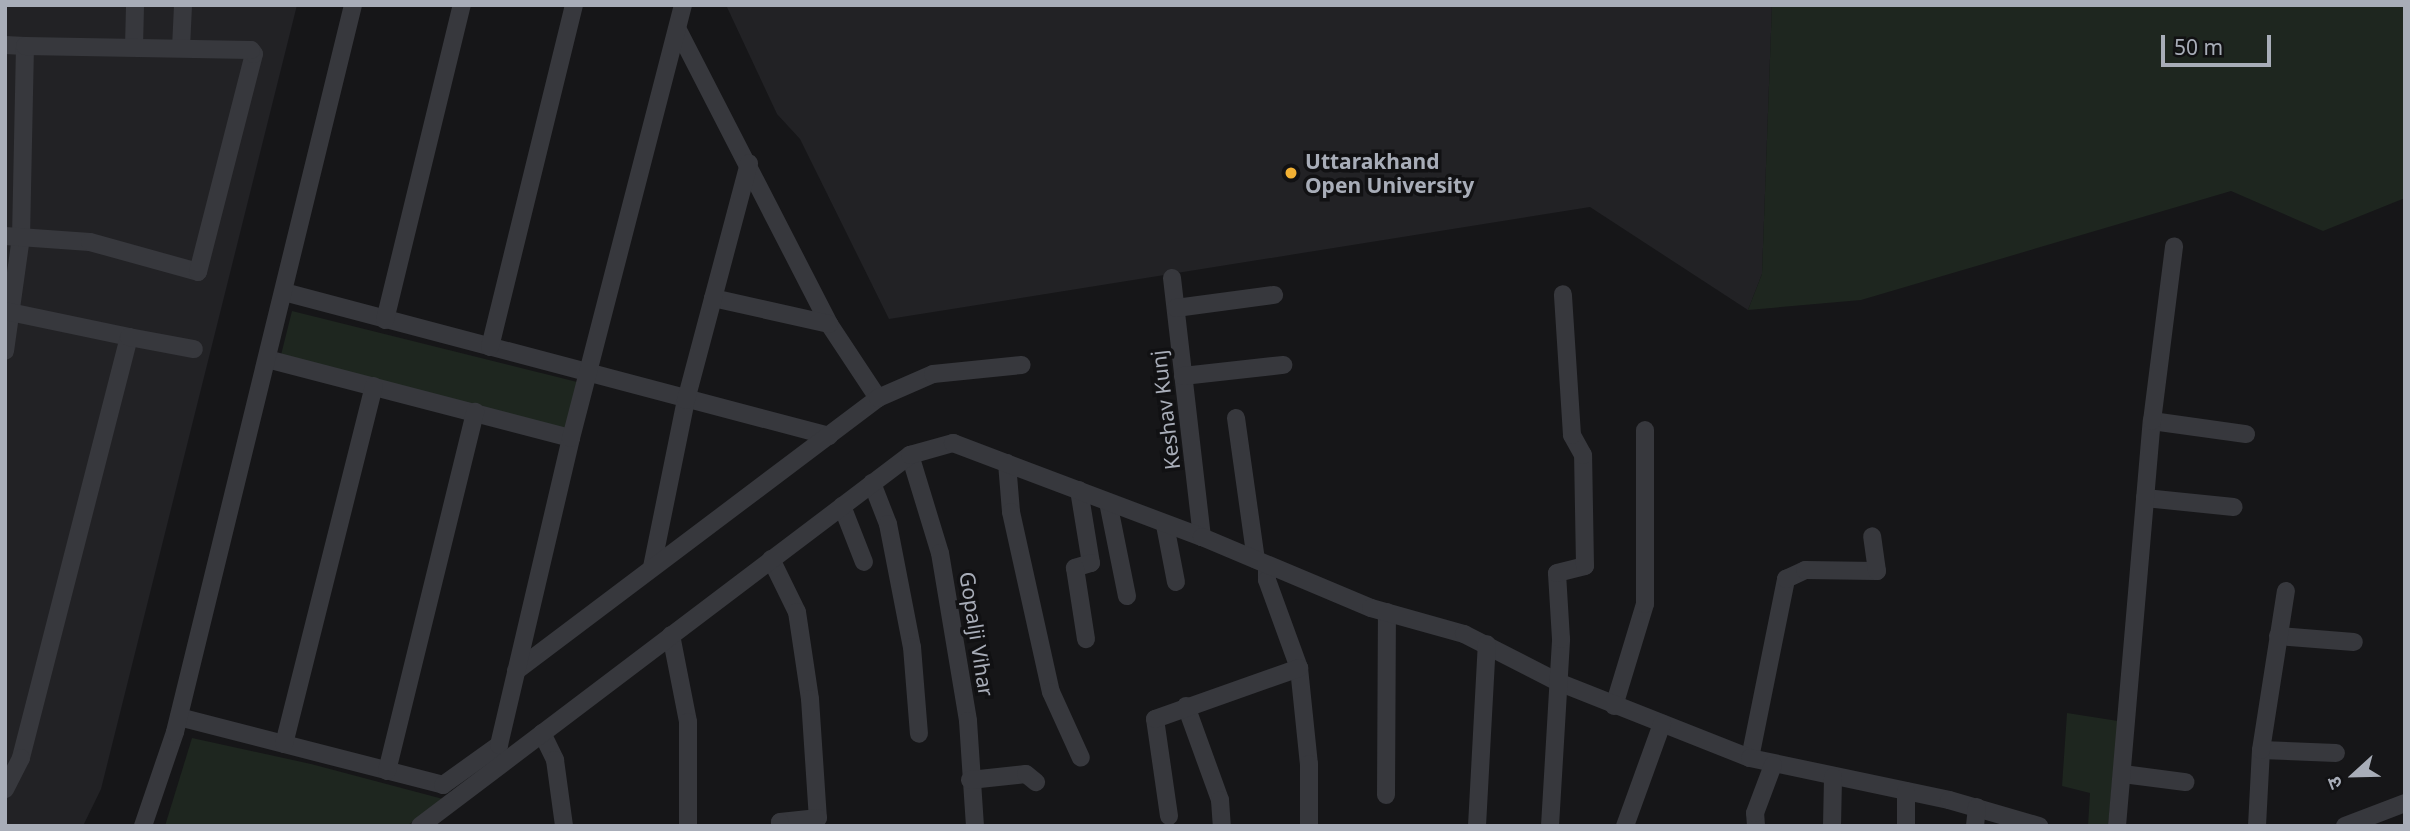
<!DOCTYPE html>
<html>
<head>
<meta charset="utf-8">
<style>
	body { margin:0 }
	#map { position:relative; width:2410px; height:831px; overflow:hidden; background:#161618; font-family:"Noto Sans","Noto Sans Devanagari",sans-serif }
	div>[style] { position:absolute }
	.built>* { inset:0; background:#222225 }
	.green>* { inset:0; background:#1e261f; transform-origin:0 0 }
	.minor>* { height:18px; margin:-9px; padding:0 9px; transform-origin:9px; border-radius:9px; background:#37383d }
	.dots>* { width:19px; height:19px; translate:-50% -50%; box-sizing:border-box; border:4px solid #111113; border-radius:50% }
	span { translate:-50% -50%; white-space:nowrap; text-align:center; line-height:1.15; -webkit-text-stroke:7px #111113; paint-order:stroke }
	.poi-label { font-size:21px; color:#a8adb8; font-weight:700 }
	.left { translate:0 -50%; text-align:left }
	.street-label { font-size:21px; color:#a8adb8 }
	.frame { position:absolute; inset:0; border:7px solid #a8adb8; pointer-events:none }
	.north { position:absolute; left:2319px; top:740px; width:70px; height:70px; -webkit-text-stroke:5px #111113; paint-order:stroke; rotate:248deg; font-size:19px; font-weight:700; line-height:28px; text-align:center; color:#a8adb8 }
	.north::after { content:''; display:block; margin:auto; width:24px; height:32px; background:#a8adb8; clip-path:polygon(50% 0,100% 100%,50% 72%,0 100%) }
	.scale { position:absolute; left:2161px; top:35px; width:110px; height:32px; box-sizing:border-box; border:4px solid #a8adb8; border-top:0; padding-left:9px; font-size:21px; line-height:24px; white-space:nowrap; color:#a8adb8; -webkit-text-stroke:5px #111113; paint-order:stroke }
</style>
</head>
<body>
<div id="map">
	<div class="built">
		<i style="clip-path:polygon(5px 5px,297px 5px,101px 789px,83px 826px,5px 826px)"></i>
		<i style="clip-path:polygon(726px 5px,1772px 5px,1762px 274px,1748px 310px,1590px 207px,889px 319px,800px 139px,777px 114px)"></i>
	</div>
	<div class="green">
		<i style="clip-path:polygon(1772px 5px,2405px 5px,2405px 198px,2323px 231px,2231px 191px,1861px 300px,1748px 310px,1762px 274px)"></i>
		<i style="left:292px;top:311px;width:296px;height:49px;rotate:14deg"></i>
		<i style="clip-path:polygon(2067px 713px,2118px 721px,2108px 826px,2088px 826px,2090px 793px,2062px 786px)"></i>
		<i style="clip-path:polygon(192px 738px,311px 764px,443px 799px,407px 826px,165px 826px)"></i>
	</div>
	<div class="minor">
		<i style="left:678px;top:30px;width:331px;rotate:62.8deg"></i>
		<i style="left:829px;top:324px;width:89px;rotate:56.5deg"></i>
		<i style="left:5px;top:45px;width:20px;rotate:3deg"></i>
		<i style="left:25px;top:46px;width:191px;rotate:91.2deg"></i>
		<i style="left:21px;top:237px;width:115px;rotate:98deg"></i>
		<i style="left:134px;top:47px;width:42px;rotate:-88.6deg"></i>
		<i style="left:181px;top:48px;width:43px;rotate:-87.3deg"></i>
		<i style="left:5px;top:236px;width:85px;rotate:4deg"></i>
		<i style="left:90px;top:242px;width:112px;rotate:15.5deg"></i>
		<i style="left:198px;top:272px;width:225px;rotate:-75.6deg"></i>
		<i style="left:254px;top:54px;width:5px;rotate:-127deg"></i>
		<i style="left:251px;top:50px;width:226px;rotate:-179deg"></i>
		<i style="left:1172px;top:278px;width:261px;rotate:83.4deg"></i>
		<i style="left:284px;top:292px;width:564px;rotate:14.8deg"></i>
		<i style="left:713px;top:298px;width:119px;rotate:12.6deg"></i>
		<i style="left:1176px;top:308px;width:99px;rotate:-7.6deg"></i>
		<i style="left:5px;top:311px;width:127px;rotate:11.8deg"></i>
		<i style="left:129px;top:337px;width:435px;rotate:104.4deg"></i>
		<i style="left:21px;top:758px;width:35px;rotate:117deg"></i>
		<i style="left:385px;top:320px;width:324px;rotate:-76.3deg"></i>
		<i style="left:129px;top:337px;width:66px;rotate:10.5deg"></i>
		<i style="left:490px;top:347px;width:352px;rotate:-76.2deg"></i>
		<i style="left:267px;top:359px;width:314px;rotate:14.6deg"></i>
		<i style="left:1183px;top:376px;width:101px;rotate:-6.3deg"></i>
		<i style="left:1236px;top:418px;width:143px;rotate:82deg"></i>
		<i style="left:2152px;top:421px;width:95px;rotate:7.9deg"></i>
		<i style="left:910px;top:455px;width:102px;rotate:73deg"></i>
		<i style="left:940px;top:553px;width:170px;rotate:80.5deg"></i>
		<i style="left:968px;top:721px;width:105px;rotate:86.2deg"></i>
		<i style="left:1007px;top:463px;width:49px;rotate:85.3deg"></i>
		<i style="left:1011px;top:512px;width:184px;rotate:77.5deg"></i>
		<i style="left:1051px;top:692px;width:72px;rotate:65.6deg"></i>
		<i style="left:872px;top:483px;width:44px;rotate:68.7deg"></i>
		<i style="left:888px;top:524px;width:125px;rotate:79deg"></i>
		<i style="left:912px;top:647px;width:87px;rotate:85.4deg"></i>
		<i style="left:1079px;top:490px;width:74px;rotate:80.7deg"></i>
		<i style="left:1091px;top:563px;width:17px;rotate:163deg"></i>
		<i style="left:1075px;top:568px;width:72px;rotate:81.2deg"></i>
		<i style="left:2145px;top:498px;width:89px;rotate:5.8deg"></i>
		<i style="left:1108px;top:502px;width:96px;rotate:78.6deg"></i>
		<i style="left:842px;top:506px;width:60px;rotate:68.6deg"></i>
		<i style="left:1165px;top:525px;width:58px;rotate:79.1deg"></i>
		<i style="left:771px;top:559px;width:59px;rotate:63.9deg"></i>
		<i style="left:797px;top:612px;width:88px;rotate:81.5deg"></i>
		<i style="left:810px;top:699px;width:119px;rotate:86.2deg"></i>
		<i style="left:818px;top:818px;width:38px;rotate:174deg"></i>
		<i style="left:780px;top:822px;width:4px;rotate:90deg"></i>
		<i style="left:1267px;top:565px;width:15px;rotate:90deg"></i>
		<i style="left:1267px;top:580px;width:94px;rotate:70deg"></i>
		<i style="left:1299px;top:668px;width:97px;rotate:84.1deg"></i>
		<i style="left:1309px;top:764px;width:62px;rotate:90deg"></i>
		<i style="left:652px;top:567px;width:170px;rotate:-78.5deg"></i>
		<i style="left:686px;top:400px;width:245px;rotate:-75.1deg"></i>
		<i style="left:671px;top:635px;width:89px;rotate:78.9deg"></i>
		<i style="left:688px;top:722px;width:104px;rotate:90deg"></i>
		<i style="left:2278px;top:636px;width:76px;rotate:4.5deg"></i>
		<i style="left:516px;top:671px;width:453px;rotate:-37deg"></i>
		<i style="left:878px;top:398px;width:60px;rotate:-23.6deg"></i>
		<i style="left:933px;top:374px;width:89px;rotate:-5.8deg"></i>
		<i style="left:1186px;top:706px;width:100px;rotate:70.1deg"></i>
		<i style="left:1220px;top:800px;width:26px;rotate:86deg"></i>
		<i style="left:1614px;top:706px;width:107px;rotate:-73.1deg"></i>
		<i style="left:1645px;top:604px;width:174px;rotate:-90deg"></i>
		<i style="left:179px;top:717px;width:273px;rotate:14.4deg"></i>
		<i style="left:443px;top:785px;width:69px;rotate:-35.5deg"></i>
		<i style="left:499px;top:745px;width:315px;rotate:-76.8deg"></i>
		<i style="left:571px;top:438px;width:447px;rotate:-75.5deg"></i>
		<i style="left:542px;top:733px;width:30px;rotate:64deg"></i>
		<i style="left:555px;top:760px;width:67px;rotate:82.2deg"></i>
		<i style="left:284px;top:744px;width:369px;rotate:-75.9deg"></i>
		<i style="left:2261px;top:750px;width:75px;rotate:2.3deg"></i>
		<i style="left:1750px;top:758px;width:183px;rotate:-78.6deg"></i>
		<i style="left:1786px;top:579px;width:21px;rotate:-25deg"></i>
		<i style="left:1805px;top:570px;width:72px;rotate:0.8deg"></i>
		<i style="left:1877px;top:571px;width:35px;rotate:-98deg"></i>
		<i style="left:387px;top:771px;width:370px;rotate:-76.2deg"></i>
		<i style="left:2123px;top:774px;width:63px;rotate:7.4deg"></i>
		<i style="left:970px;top:780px;width:56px;rotate:-6.1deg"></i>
		<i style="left:1026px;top:774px;width:13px;rotate:39deg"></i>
		<i style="left:1386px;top:795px;width:183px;rotate:-89.7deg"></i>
		<i style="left:1169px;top:816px;width:98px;rotate:-98.2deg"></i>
		<i style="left:1155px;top:719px;width:153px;rotate:-19.5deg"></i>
		<i style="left:143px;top:826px;width:99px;rotate:-71.2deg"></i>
		<i style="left:175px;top:732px;width:748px;rotate:-76.24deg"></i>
		<i style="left:420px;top:826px;width:615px;rotate:-37.13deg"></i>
		<i style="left:910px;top:455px;width:45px;rotate:-15.6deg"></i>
		<i style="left:953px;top:443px;width:266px;rotate:20.7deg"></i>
		<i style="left:1202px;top:537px;width:183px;rotate:22.8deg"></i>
		<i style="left:1371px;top:608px;width:97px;rotate:15.6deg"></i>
		<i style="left:1464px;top:634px;width:106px;rotate:27.1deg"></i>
		<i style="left:1558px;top:682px;width:206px;rotate:21.6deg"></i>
		<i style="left:1750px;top:758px;width:203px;rotate:11.9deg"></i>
		<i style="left:1949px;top:800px;width:94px;rotate:16.1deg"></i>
		<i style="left:1477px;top:826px;width:182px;rotate:-86.9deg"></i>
		<i style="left:1550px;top:826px;width:187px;rotate:-86.6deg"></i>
		<i style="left:1561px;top:639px;width:66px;rotate:-93.5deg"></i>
		<i style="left:1557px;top:573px;width:29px;rotate:-14deg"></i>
		<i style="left:1585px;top:566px;width:111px;rotate:-91deg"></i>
		<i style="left:1583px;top:455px;width:23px;rotate:-119deg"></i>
		<i style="left:1572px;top:435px;width:141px;rotate:-93.7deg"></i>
		<i style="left:1625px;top:826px;width:109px;rotate:-70.1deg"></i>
		<i style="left:1756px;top:826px;width:13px;rotate:-94deg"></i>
		<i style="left:1755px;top:813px;width:51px;rotate:-69.4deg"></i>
		<i style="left:1832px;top:826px;width:49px;rotate:-88.8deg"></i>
		<i style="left:1906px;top:826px;width:35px;rotate:-90deg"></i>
		<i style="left:1975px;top:826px;width:19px;rotate:-84deg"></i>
		<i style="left:2117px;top:826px;width:407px;rotate:-85.1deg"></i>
		<i style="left:2152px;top:421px;width:176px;rotate:-82.8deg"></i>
		<i style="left:2257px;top:826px;width:76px;rotate:-87deg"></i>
		<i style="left:2261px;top:750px;width:161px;rotate:-81.1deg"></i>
		<i style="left:2345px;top:826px;width:64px;rotate:-21deg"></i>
	</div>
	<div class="dots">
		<i style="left:1291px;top:173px;background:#f2b134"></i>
	</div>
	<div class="poi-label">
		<span class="left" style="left:1305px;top:173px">Uttarakhand<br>Open University</span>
	</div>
	<div class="street-label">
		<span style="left:1165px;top:410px;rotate:-97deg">Keshav Kunj</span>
		<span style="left:977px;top:634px;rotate:81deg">Gopalji Vihar</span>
	</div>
	<div class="frame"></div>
	<div class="north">उ</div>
	<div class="scale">50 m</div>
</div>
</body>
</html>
